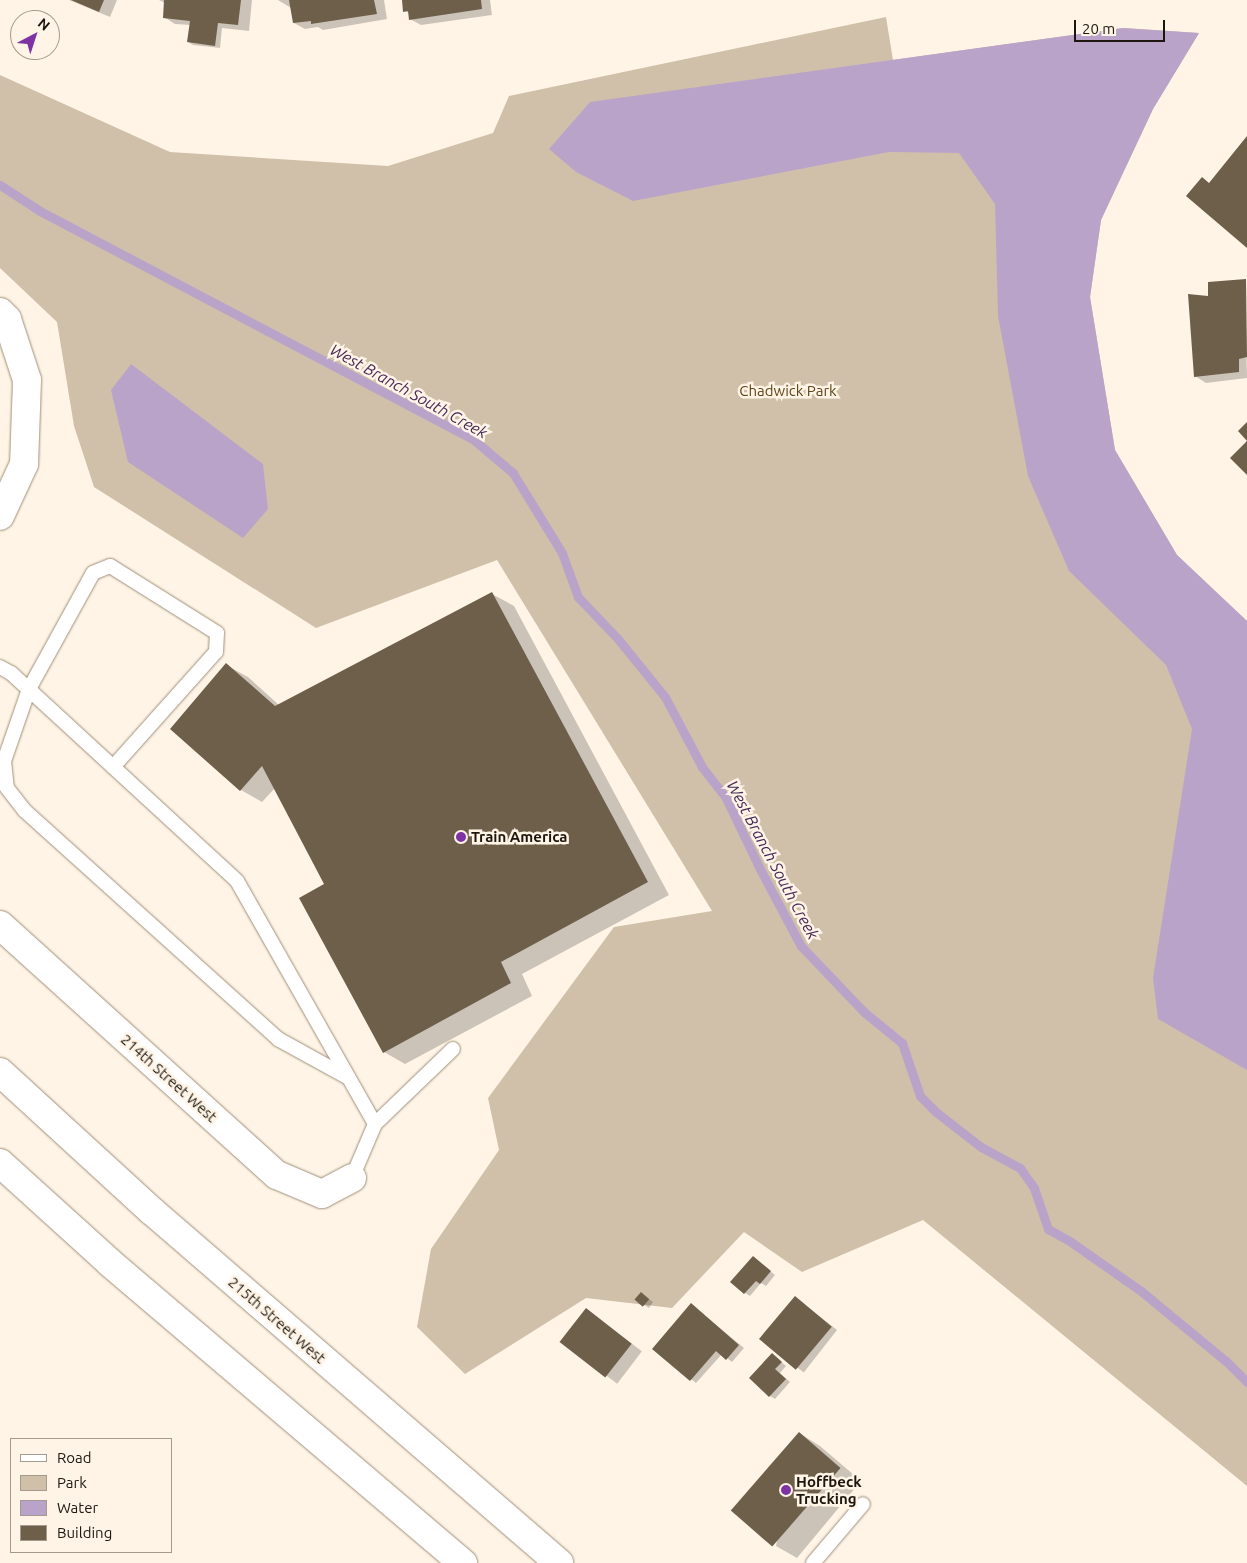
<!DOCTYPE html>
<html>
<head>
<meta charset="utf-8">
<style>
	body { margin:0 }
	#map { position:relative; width:1247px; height:1563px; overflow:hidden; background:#fff4e6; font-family:Ubuntu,sans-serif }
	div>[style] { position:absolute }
	.green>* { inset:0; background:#d0c0a9 }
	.water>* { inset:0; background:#baa3c9 }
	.shadow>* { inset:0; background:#0003; transform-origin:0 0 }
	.stream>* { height:9px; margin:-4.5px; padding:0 4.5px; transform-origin:4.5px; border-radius:4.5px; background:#baa3c9 }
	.building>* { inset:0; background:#6e5f4b; transform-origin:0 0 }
	.roads { filter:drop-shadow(0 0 1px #9f8f79) drop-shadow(0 0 1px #9f8f79) }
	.service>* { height:14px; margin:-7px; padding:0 7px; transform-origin:7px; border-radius:7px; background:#fff }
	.minor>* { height:28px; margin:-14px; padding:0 14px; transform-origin:14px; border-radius:14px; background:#fff }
	.primary>* { height:28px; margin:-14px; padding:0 14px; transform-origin:14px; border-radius:14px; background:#fff }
	.dots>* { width:14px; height:14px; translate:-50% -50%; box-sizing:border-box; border:2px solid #fff4e6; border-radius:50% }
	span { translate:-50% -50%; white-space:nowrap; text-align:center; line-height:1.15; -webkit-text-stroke:5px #fff4e6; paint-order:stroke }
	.park-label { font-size:15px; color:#5f4417 }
	.poi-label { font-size:15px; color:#1c160e; font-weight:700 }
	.left { translate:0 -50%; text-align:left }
	.street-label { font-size:15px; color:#1c160e }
	.water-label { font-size:16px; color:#462757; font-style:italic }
	.legend { position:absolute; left:10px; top:1438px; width:162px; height:115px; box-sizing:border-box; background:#fff4e6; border:1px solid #a49b90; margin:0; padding:6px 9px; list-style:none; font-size:15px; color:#1c160e }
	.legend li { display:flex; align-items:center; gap:10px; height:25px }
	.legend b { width:25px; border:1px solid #a49b90 }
	.north { position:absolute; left:10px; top:10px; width:50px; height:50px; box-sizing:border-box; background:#fff4e6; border:1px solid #a49b90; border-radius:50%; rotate:40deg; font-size:14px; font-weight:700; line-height:20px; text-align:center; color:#1c160e }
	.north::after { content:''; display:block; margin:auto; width:18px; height:22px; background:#7e32a3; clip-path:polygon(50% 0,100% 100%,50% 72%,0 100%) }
	.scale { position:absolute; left:1074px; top:20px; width:91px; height:22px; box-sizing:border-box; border:2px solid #1c160e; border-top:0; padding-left:6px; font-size:15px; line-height:18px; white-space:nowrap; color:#1c160e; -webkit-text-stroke:4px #fff4e6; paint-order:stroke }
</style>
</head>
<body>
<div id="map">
	<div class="green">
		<i style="clip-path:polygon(886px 17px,893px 60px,1123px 28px,1199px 33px,1153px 109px,1101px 220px,1090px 297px,1115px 450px,1177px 555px,1247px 621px,1247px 1486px,923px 1220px,802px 1272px,744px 1232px,672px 1308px,586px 1298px,465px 1374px,417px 1327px,431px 1249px,499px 1150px,488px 1098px,614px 927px,712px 911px,497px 560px,316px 628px,94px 487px,74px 426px,57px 322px,0 268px,0 75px,170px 152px,388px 166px,493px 133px,509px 96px)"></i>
	</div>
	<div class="water">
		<i style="clip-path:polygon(1123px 28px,1199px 33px,1153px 109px,1101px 220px,1090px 297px,1115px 450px,1177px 555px,1247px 621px,1247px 1070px,1158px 1019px,1153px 978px,1192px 729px,1166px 665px,1069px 571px,1028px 476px,998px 316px,995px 204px,959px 153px,889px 152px,633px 201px,576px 172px,549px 149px,590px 102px)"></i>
		<i style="clip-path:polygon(131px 364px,263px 464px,268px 509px,243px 538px,128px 462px,111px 390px)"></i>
	</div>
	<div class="shadow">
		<i style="clip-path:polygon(69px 0,117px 0,110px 17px)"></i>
		<i style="clip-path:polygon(159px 0,252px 0,249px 31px,222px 28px,220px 48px,193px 45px,188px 42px,191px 25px,175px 24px,164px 17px,165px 3px)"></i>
		<i style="clip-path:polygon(278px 0,384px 0,387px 19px,323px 30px,318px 27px,305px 29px,294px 23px,291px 8px)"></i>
		<i style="clip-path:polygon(404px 0,490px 0,492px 15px,421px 25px,410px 19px,409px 13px,405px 11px)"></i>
		<i style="clip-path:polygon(1245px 281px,1247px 378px,1206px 383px,1195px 376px,1210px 298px)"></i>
		<i style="clip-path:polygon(492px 594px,514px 606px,669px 895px,522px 974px,532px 996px,405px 1064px,384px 1052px,326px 884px,275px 788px,262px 802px,241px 790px,172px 729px,226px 665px,248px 677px,279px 705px)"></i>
		<i style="clip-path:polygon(753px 1257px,775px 1275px,766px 1286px,761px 1283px,750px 1296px,745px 1293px)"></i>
		<i style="clip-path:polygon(646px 1297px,653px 1302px,649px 1308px,644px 1305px)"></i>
		<i style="left:800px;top:1301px;width:47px;height:54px;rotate:38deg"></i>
		<i style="clip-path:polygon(692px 1305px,744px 1348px,732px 1362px,722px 1354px,696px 1383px,654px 1349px)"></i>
		<i style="left:586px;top:1309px;width:70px;height:41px;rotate:37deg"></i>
		<i style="clip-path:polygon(772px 1354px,786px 1366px,780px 1373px,790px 1382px,775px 1399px,770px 1396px)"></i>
		<i style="clip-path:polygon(799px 1433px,820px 1446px,861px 1481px,797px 1558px,776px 1546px)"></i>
	</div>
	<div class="stream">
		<i style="left:0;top:185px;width:48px;rotate:33deg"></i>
		<i style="left:40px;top:211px;width:491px;rotate:27.8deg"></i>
		<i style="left:474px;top:440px;width:51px;rotate:40.2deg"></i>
		<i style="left:513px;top:473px;width:94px;rotate:58.5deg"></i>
		<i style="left:562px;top:553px;width:47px;rotate:70deg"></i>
		<i style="left:578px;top:597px;width:58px;rotate:46.4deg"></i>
		<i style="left:618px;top:639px;width:75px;rotate:51deg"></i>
		<i style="left:665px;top:697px;width:79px;rotate:62.1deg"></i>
		<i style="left:702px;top:767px;width:37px;rotate:52deg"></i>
		<i style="left:725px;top:796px;width:81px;rotate:64.4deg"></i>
		<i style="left:760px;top:869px;width:87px;rotate:62deg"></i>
		<i style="left:801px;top:946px;width:91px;rotate:46.3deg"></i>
		<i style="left:864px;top:1012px;width:49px;rotate:39.2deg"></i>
		<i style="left:902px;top:1043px;width:56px;rotate:71.2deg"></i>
		<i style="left:920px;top:1096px;width:23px;rotate:45deg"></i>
		<i style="left:936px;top:1112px;width:57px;rotate:37.9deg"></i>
		<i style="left:981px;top:1147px;width:44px;rotate:28.3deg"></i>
		<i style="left:1020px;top:1168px;width:24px;rotate:55deg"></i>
		<i style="left:1034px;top:1188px;width:43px;rotate:71.1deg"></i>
		<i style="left:1048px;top:1229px;width:26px;rotate:29deg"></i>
		<i style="left:1071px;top:1242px;width:85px;rotate:35deg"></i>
		<i style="left:1141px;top:1291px;width:113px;rotate:39.6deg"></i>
		<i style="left:1228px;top:1363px;width:27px;rotate:45deg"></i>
	</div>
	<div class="building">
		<i style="clip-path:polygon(71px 0,104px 0,99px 12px)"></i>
		<i style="clip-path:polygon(164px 0,241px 0,238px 25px,218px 23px,215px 46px,187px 42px,190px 21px,163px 18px)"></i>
		<i style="clip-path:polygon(289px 0,374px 0,377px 14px,311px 24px,311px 21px,293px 23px)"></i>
		<i style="clip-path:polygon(402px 0,481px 0,482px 9px,409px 20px,408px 11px,403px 12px)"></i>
		<i style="clip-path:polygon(1247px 136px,1247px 248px,1186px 196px,1202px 177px,1209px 183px)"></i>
		<i style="clip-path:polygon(1246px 279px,1247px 357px,1239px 359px,1239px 372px,1194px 377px,1188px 294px,1208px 296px,1208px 282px)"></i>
		<i style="clip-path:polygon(1247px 422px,1247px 441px,1238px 431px)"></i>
		<i style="clip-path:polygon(1247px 441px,1247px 475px,1230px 458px)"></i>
		<i style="clip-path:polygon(492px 592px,648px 882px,501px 962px,511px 983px,383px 1053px,299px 898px,324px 884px,262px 766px,240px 791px,170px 729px,226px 663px,275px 706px)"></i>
		<i style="clip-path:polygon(753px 1256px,771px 1271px,760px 1284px,756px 1281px,744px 1294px,730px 1282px)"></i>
		<i style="left:641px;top:1292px;width:11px;height:10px;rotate:41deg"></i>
		<i style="left:795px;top:1296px;width:48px;height:56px;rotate:40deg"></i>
		<i style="clip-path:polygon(691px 1303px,739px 1345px,726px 1360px,716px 1351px,690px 1381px,652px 1349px)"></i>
		<i style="left:586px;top:1308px;width:58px;height:43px;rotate:38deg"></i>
		<i style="clip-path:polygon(772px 1353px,782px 1362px,775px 1369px,786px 1379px,769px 1397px,749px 1378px)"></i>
		<i style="left:799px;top:1432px;width:55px;height:104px;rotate:41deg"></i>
	</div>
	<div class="roads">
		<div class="service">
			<i style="left:0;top:667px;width:13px;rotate:29deg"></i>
			<i style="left:11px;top:673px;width:307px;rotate:42.6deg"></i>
			<i style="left:237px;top:881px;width:279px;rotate:60.4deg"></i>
			<i style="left:375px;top:1124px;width:59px;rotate:113.1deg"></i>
			<i style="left:113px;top:767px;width:154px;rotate:-48.2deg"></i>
			<i style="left:216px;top:652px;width:19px;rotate:-87deg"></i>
			<i style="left:217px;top:633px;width:126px;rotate:-147.9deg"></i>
			<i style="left:110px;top:566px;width:18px;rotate:158deg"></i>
			<i style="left:93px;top:573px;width:132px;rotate:118.9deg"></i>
			<i style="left:29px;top:689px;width:76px;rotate:109.1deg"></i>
			<i style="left:4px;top:761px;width:27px;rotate:84deg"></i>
			<i style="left:7px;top:788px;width:29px;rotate:52deg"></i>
			<i style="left:25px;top:811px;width:341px;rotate:42deg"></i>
			<i style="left:278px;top:1039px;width:79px;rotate:28.8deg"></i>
			<i style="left:375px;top:1124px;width:108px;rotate:-43.9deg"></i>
			<i style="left:813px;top:1563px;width:77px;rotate:-49.7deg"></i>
		</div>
		<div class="minor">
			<i style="left:0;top:312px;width:10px;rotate:45deg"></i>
			<i style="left:7px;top:319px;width:64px;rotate:71.8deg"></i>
			<i style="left:27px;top:380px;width:84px;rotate:92deg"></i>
			<i style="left:24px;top:464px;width:57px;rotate:114.8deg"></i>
			<i style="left:0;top:925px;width:373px;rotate:42.1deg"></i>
			<i style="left:277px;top:1175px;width:49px;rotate:22.9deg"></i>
			<i style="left:322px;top:1194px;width:34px;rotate:-28deg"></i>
		</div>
		<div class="primary">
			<i style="left:0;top:1072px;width:207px;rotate:42.5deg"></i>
			<i style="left:153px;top:1212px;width:537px;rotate:40.84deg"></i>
			<i style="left:0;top:1163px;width:147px;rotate:42.2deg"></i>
			<i style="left:109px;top:1262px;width:465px;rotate:40.4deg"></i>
		</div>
	</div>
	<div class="dots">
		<i style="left:461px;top:837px;background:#7e32a3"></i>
		<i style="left:786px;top:1490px;background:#7e32a3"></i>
	</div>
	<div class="park-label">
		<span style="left:788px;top:391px">Chadwick Park</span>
	</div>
	<div class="poi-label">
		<span class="left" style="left:471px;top:837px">Train America</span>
		<span class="left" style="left:796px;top:1490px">Hoffbeck<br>Trucking</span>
	</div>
	<div class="street-label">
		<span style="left:169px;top:1078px;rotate:42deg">214th Street West</span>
		<span style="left:277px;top:1320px;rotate:41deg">215th Street West</span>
	</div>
	<div class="water-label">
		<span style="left:409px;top:391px;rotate:29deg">West Branch South Creek</span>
		<span style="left:773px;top:860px;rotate:62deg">West Branch South Creek</span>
	</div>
	<ul class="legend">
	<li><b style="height:6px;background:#fff"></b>Road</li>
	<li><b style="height:14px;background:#d0c0a9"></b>Park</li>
	<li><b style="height:14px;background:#baa3c9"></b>Water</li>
	<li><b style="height:14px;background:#6e5f4b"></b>Building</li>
	</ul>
	<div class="north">N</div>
	<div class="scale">20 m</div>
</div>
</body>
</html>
